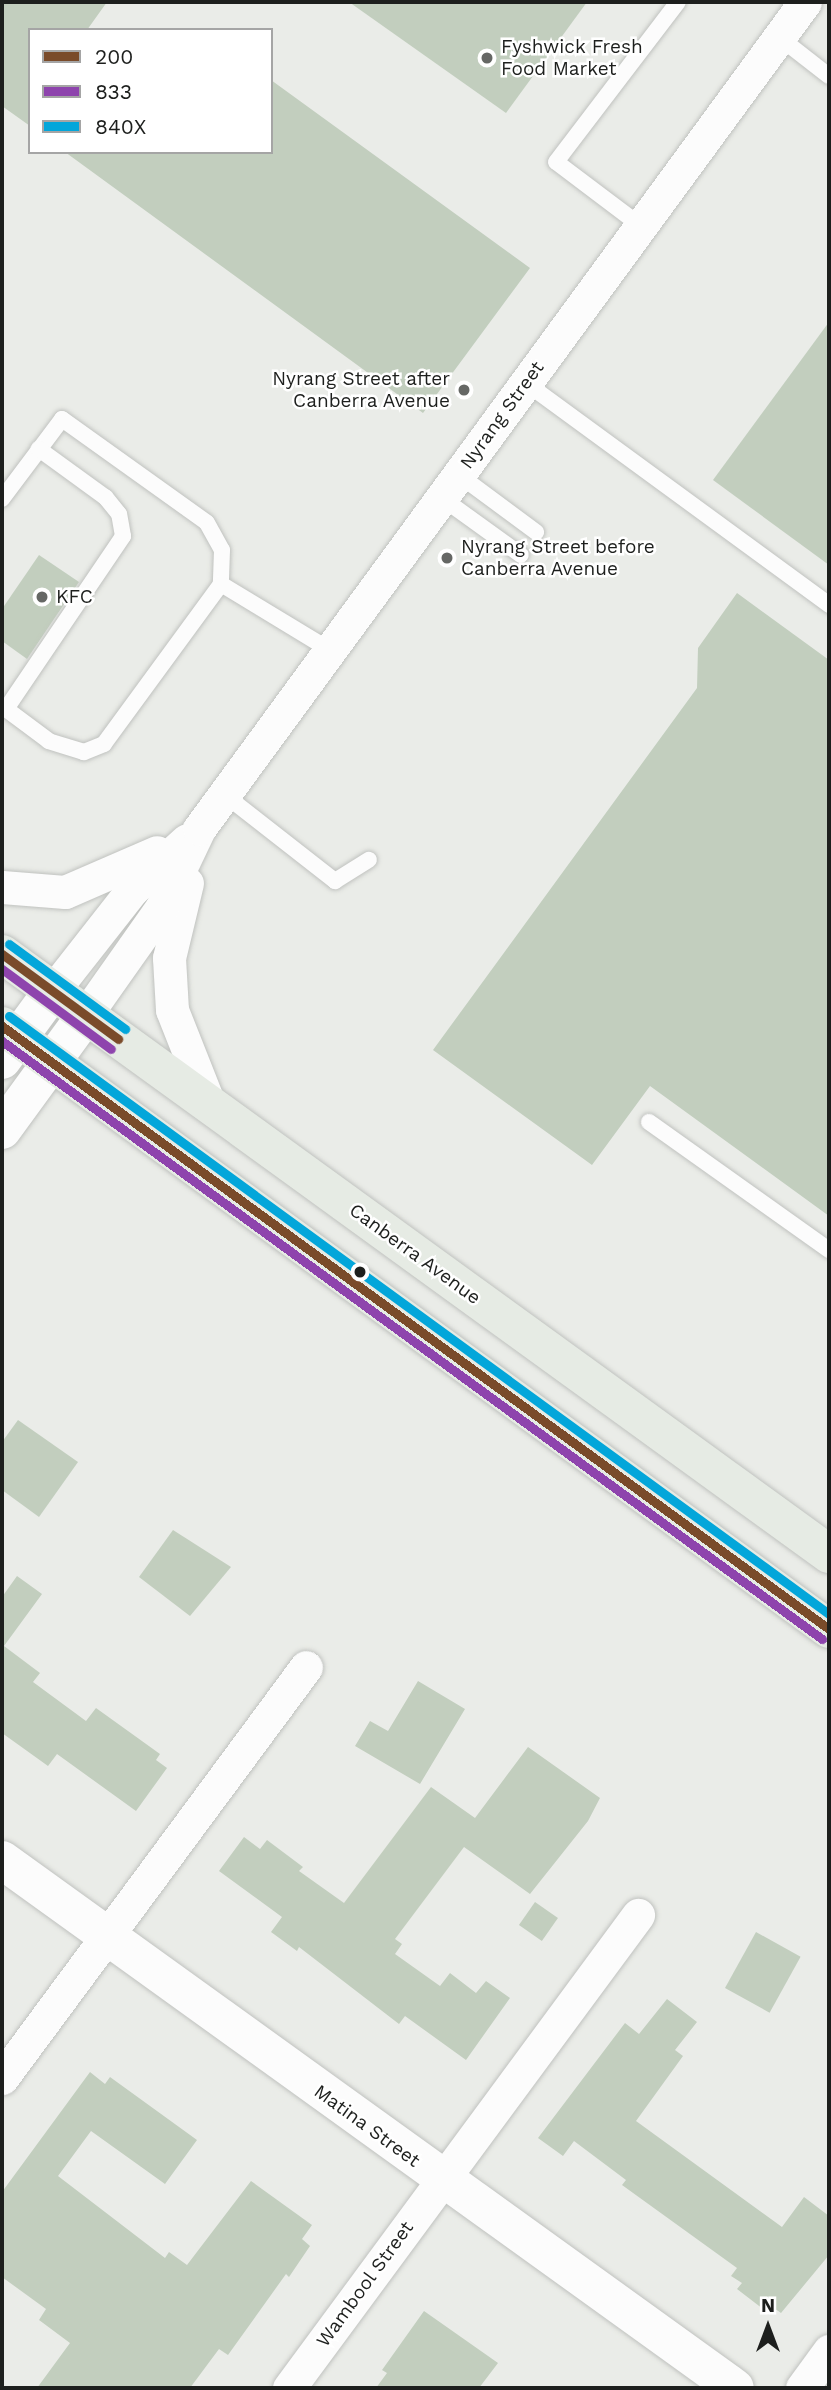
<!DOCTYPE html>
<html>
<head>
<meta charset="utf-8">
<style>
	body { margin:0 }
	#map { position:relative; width:831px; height:2390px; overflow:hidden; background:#eaece8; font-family:"Work Sans",sans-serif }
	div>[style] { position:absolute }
	.building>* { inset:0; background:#c2cebe; transform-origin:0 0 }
	.roads { filter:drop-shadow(0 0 2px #c0c2bf) drop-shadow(0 0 2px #c0c2bf) }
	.service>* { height:16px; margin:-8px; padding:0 8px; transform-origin:8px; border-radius:8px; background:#fcfcfc }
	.minor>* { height:33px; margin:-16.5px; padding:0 16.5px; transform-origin:16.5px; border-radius:16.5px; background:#fcfcfc }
	.tertiary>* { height:38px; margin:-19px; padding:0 19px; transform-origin:19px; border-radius:19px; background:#fcfcfc }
	.trunk>* { height:38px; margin:-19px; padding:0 19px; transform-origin:19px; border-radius:19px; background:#e6ebe4 }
	.bus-1>* { height:9px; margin:-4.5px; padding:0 4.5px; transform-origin:4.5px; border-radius:4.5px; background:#7a4b2a }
	.bus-2>* { height:9px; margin:-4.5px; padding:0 4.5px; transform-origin:4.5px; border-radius:4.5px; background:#8e44ad }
	.bus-3>* { height:9px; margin:-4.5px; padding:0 4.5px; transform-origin:4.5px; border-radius:4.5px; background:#03a6da }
	.dots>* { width:19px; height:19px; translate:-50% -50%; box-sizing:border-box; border:4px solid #fff; border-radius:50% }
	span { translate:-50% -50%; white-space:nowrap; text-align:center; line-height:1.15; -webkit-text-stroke:5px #fff; paint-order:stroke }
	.poi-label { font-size:19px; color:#1d1f1d }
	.left { translate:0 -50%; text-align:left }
	.right { translate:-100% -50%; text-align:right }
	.street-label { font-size:19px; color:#1d1f1d }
	.frame { position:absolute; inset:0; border:4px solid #1d1f1d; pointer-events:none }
	.legend { position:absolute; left:28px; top:28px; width:245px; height:126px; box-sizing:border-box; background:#fff; border:2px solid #a5a5a5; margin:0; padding:9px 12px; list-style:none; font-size:21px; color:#1d1f1d }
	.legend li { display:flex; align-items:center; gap:14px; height:35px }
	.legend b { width:35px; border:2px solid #a5a5a5 }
	.north { position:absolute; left:733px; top:2292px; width:70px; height:70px; -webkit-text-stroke:5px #fff; paint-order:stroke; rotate:0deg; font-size:19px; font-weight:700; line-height:28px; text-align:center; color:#1d1f1d }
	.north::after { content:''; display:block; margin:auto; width:24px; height:32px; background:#1d1f1d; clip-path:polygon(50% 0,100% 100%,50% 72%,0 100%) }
</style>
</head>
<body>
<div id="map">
	<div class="building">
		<i style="clip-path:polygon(2px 2px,107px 2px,87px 30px,30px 30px,30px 126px,2px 106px)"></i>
		<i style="clip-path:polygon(349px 2px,587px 2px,506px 113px)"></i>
		<i style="clip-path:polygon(271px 80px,530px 268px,423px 413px,65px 152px,271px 152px)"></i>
		<i style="clip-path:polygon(829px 322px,829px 565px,713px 480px)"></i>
		<i style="clip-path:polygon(39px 555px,79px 582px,27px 659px,2px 641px,2px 609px)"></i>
		<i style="clip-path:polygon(737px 593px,829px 660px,829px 1216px,650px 1086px,592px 1165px,433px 1050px,697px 688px,698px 648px)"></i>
		<i style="clip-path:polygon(18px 1420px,78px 1462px,39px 1517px,2px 1490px,2px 1442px)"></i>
		<i style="clip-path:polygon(173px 1530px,231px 1567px,190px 1616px,139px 1577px)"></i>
		<i style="clip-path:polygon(17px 1576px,42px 1594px,4px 1646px,40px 1673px,33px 1682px,86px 1721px,96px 1708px,160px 1754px,156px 1760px,167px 1768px,136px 1811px,57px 1754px,48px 1766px,2px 1733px,2px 1597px)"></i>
		<i style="clip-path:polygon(418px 1681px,465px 1709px,420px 1784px,355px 1746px,370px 1721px,388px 1731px)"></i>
		<i style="clip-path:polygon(528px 1747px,600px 1798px,588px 1821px,530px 1894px,464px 1847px,395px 1939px,402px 1944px,395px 1954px,440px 1986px,450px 1973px,476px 1993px,486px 1981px,510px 1998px,466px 2060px,405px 2016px,399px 2024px,299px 1947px,297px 1951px,271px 1932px,282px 1917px,219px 1871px,244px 1837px,260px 1849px,267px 1840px,303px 1867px,299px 1871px,344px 1903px,431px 1787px,475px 1818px)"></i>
		<i style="left:535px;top:1902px;width:28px;height:28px;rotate:35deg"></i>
		<i style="left:756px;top:1932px;width:51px;height:64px;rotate:29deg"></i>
		<i style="clip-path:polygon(667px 1999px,697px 2022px,675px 2050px,683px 2056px,636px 2121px,782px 2227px,804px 2197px,829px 2216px,829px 2255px,781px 2313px,771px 2306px,767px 2312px,737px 2289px,742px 2283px,731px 2276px,737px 2268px,622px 2185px,626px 2180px,574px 2141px,563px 2156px,538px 2138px,625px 2023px,639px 2034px)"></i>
		<i style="clip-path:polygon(90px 2072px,105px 2084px,110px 2077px,197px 2140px,165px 2184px,91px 2131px,58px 2176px,165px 2258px,169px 2252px,187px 2265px,251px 2181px,312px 2225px,302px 2239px,310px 2246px,289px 2277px,286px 2274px,228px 2355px,219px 2349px,190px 2388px,37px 2388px,70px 2343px,39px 2320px,46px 2309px,2px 2277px,2px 2192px)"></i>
		<i style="clip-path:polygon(424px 2311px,498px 2363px,479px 2388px,376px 2388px,387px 2373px,382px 2370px)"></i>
	</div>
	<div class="roads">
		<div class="service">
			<i style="left:779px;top:37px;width:63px;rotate:38deg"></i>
			<i style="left:641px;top:226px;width:106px;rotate:-143deg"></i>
			<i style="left:556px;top:162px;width:201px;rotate:-52.7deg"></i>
			<i style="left:526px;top:383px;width:376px;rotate:36.2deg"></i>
			<i style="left:459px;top:475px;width:96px;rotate:36.5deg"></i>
			<i style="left:442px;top:498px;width:97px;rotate:35.8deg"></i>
			<i style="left:2px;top:499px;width:100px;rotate:-53.1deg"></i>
			<i style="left:62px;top:419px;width:178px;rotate:35.6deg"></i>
			<i style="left:207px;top:523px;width:31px;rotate:61deg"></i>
			<i style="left:222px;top:550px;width:34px;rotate:92deg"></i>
			<i style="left:221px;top:584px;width:198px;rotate:126.2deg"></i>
			<i style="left:104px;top:744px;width:22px;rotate:158deg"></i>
			<i style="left:84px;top:752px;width:37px;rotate:-163deg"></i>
			<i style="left:49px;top:741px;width:59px;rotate:-143.3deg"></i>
			<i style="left:221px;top:584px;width:127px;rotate:31.2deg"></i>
			<i style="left:6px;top:709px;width:209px;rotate:-55.9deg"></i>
			<i style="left:123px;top:536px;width:22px;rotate:-100deg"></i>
			<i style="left:119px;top:514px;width:22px;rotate:-129deg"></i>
			<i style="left:105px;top:497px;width:82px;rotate:-144deg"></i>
			<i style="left:225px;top:795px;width:140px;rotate:38deg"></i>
			<i style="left:335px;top:881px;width:40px;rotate:-32deg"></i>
			<i style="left:649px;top:1122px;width:221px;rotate:35.4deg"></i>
		</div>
		<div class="minor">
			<i style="left:187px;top:883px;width:77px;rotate:103.5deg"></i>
			<i style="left:169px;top:958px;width:52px;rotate:86.7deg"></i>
			<i style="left:172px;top:1010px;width:103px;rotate:68.4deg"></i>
			<i style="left:2px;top:887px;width:63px;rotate:4.5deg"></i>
			<i style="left:65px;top:892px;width:100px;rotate:-23.5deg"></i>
			<i style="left:52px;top:992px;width:130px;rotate:-51.9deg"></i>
			<i style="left:132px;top:890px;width:74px;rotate:-42.3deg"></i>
			<i style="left:85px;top:1016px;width:133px;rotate:-54.8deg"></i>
			<i style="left:162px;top:907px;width:86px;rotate:-64.6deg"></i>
			<i style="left:199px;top:829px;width:1025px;rotate:-53.77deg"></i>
			<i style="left:2px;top:2078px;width:511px;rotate:-53.51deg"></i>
			<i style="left:289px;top:2388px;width:588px;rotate:-53.58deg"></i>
			<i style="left:802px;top:2388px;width:46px;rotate:-53.9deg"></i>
		</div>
		<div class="tertiary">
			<i style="left:2px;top:1060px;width:84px;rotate:-53.7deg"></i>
			<i style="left:2px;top:1130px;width:141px;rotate:-53.9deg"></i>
			<i style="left:2px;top:1860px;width:903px;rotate:35.77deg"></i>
		</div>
		<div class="trunk">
			<i style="left:2px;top:954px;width:1022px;rotate:35.96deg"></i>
			<i style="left:2px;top:1026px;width:1023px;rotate:36.1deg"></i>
		</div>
	</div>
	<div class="bus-1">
		<i style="left:2px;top:954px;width:144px;rotate:36.2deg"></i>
		<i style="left:2px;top:1026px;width:1023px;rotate:36.1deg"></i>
	</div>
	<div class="bus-2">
		<i style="left:2px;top:969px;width:135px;rotate:36.3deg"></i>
		<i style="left:2px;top:1041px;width:1015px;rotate:36.1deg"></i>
	</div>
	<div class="bus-3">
		<i style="left:9px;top:944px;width:144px;rotate:36.2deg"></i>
		<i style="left:9px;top:1016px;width:1015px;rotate:36.1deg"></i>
	</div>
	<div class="dots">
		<i style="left:487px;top:58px;background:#656764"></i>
		<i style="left:464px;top:390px;background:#656764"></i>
		<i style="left:447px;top:558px;background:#656764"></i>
		<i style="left:42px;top:597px;background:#656764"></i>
		<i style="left:360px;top:1272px;background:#1d1f1d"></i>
	</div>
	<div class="poi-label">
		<span class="left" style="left:501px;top:58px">Fyshwick Fresh<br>Food Market</span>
		<span class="right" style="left:450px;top:390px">Nyrang Street after<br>Canberra Avenue</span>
		<span class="left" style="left:461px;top:558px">Nyrang Street before<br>Canberra Avenue</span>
		<span class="left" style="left:56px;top:597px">KFC</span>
	</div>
	<div class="street-label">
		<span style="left:502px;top:415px;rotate:-54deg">Nyrang Street</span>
		<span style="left:415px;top:1254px;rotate:36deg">Canberra Avenue</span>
		<span style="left:367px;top:2126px;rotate:36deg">Matina Street</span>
		<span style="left:365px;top:2284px;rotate:-54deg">Wambool Street</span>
	</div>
	<div class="frame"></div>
	<ul class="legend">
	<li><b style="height:9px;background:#7a4b2a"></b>200</li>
	<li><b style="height:9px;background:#8e44ad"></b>833</li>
	<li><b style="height:9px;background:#03a6da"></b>840X</li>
	</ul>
	<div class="north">N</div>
</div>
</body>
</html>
